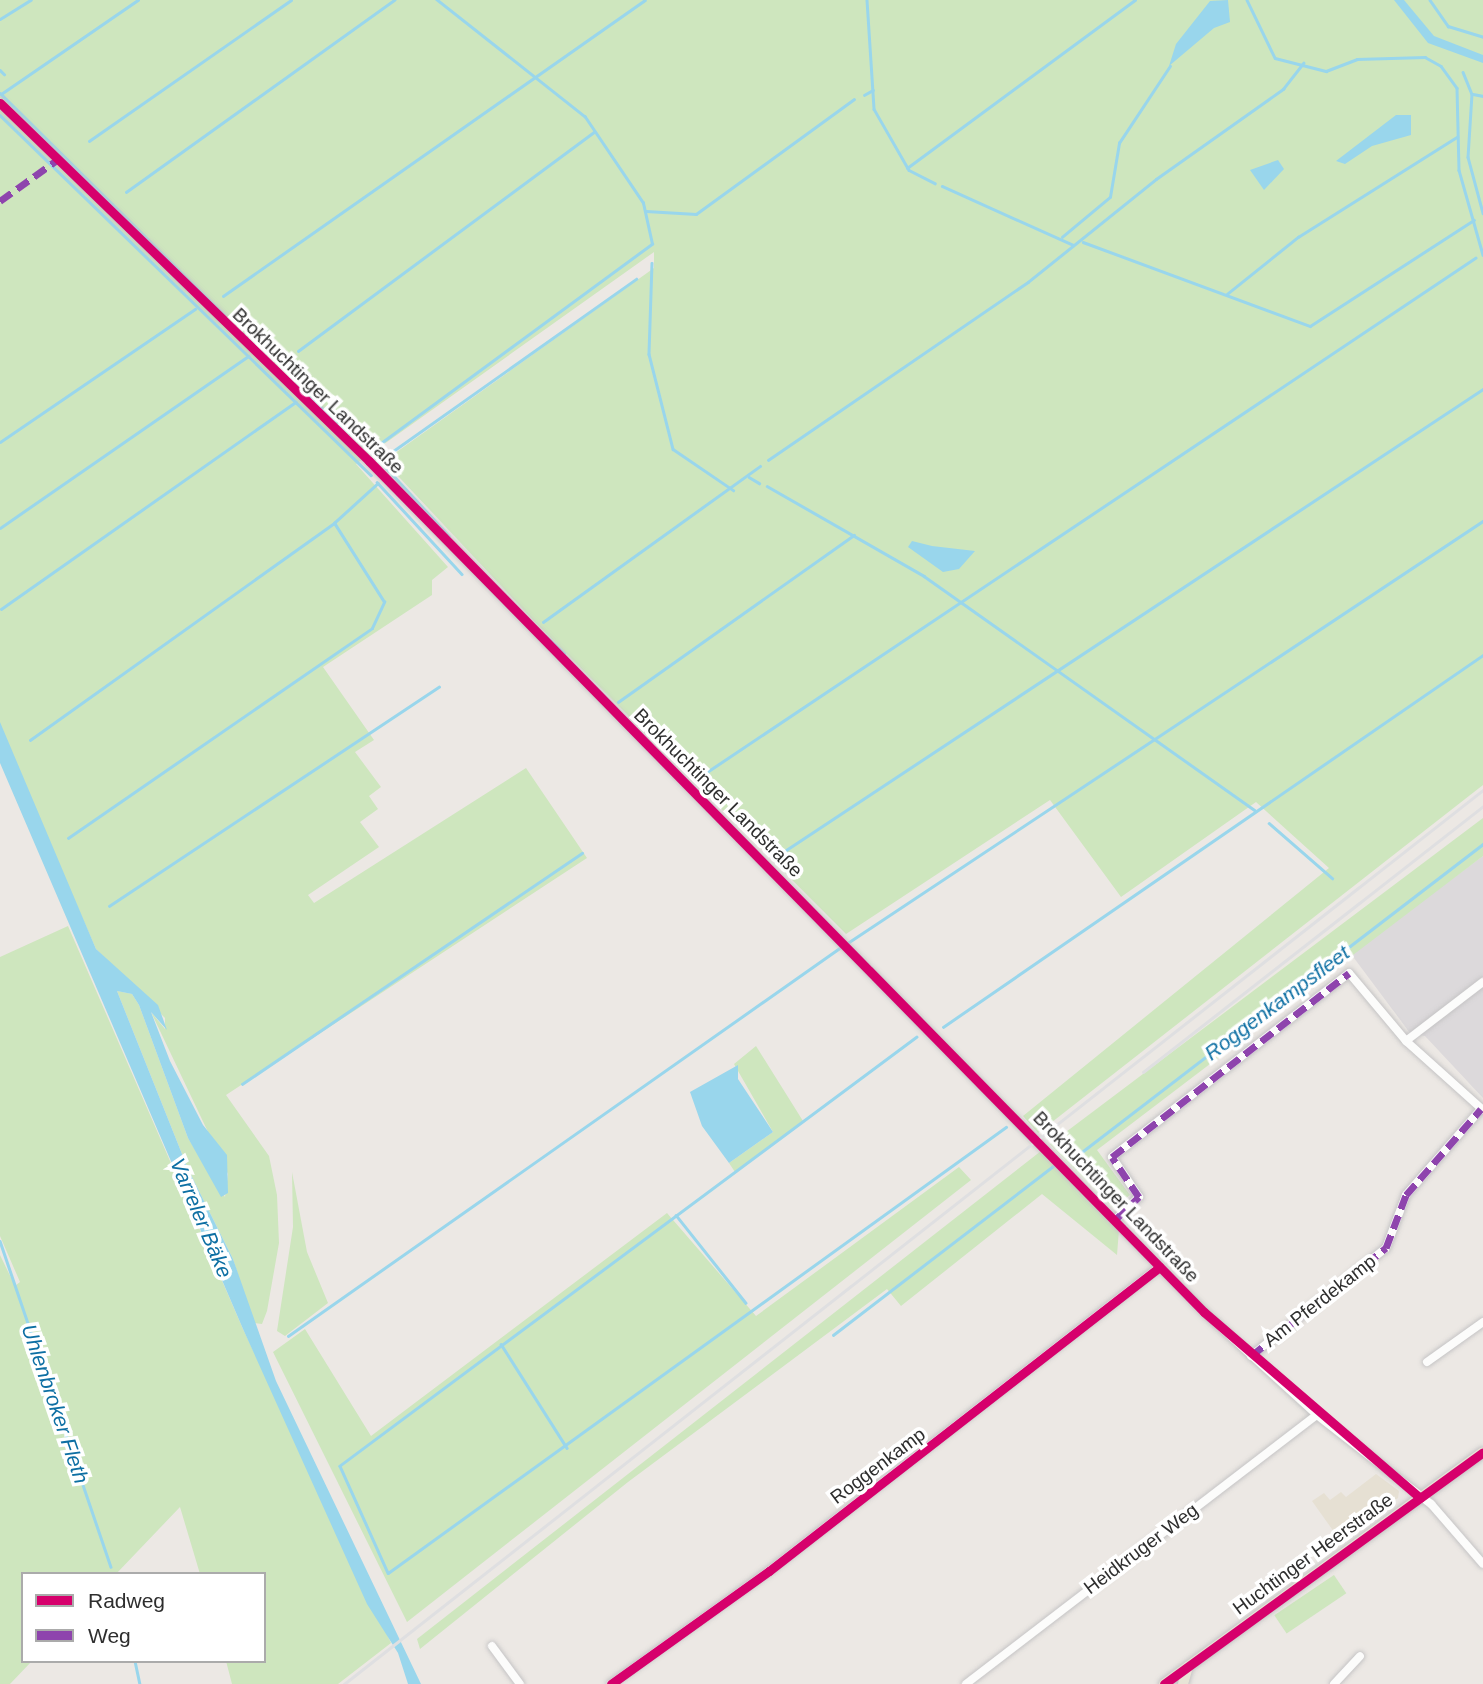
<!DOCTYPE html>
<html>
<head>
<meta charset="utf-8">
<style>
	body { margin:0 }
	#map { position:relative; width:1483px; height:1684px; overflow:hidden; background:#ece8e4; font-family:Helvetica,sans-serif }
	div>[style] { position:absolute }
	.industrial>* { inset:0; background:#dcd9db }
	.education>* { inset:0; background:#e6e0d3 }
	.green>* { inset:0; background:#cee6be; transform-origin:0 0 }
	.water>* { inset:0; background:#99d6ec }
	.stream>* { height:2.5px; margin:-1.25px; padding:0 1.25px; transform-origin:1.25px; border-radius:1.25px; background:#99d6ec }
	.roads { filter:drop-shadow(0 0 2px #c5c4c5) drop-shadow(0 0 2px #c5c4c5) }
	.minor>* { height:8px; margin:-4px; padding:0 4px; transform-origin:4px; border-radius:4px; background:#fcfcfb }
	.major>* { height:10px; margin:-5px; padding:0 5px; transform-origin:5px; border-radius:5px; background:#e8e4d6 }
	.rail>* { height:2.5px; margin:-1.25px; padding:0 1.25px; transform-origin:1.25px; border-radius:1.25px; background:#dfdfe1 }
	.quiet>* { height:7px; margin-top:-3.5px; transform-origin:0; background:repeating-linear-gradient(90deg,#8e44ad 0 14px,transparent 0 21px) }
	.cycleway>* { height:9px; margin:-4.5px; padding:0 4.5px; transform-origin:4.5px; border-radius:4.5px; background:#d6006c }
	span { translate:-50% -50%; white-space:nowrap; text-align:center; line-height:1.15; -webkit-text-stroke:7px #fff; paint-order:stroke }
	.street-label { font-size:19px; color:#2e2e2e }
	.water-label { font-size:21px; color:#0d6fa3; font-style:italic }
	.legend { position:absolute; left:21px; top:1572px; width:245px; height:91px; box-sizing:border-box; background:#fff; border:2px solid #ababab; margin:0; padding:9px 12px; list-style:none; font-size:21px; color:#2e2e2e }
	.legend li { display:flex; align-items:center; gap:14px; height:35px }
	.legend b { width:35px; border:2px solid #ababab }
</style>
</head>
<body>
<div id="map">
	<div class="industrial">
		<i style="clip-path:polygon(1483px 856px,1483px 1098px,1425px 1036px,1410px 1033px,1351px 954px)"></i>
	</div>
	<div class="education">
		<i style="clip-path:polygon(1376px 1474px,1399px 1491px,1398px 1498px,1339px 1539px,1312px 1501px,1324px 1493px,1330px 1500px,1341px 1492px,1346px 1497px)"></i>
	</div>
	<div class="green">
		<i style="clip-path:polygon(0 0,1483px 0,1483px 785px,1038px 1133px,1023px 1116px,1329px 868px,1256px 802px,1121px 897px,1050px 800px,846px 934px,533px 620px,384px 461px,654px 268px,654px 252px,356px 464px,448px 567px,432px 580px,432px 595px,323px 667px,374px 740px,355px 752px,381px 787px,369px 796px,378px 809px,360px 822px,379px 847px,308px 895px,314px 903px,526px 768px,587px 858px,226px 1095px,269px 1156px,277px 1195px,279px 1243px,267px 1311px,262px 1324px,253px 1323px,233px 1259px,188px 1169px,117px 991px,132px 994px,139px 1005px,188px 1138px,225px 1197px,228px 1174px,151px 1012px,165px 1029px,165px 1018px,96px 949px,0 730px)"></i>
		<i style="clip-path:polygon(1483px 818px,1483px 856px,1097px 1150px,1130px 1195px,1113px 1208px,1050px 1144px)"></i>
		<i style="clip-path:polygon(68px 926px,243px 1329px,391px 1643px,338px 1684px,232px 1684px,226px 1661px,264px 1661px,264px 1574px,200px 1574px,180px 1507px,116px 1574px,23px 1574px,23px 1661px,32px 1661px,10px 1684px,0 1684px,0 1255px,15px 1286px,20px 1282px,0 1236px,0 957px)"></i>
		<i style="clip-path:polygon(756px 1046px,803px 1121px,735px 1172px,729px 1163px,773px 1132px,734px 1064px)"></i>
		<i style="clip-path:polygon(1041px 1151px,1119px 1230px,1117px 1255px,1042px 1194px,901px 1306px,887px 1289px,628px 1482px,420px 1649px,417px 1639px)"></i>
		<i style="clip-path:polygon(959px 1167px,971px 1180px,407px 1622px,273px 1352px,305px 1329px,371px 1436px,667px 1213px,756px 1316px)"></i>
		<i style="clip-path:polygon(292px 1172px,307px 1252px,328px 1303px,285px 1336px,277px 1331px,293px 1227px)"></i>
		<i style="left:1334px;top:1575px;width:22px;height:72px;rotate:56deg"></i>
	</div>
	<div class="water">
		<i style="clip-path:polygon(1228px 0,1230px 22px,1214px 28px,1169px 66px,1176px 44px,1210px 1px)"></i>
		<i style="clip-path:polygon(1394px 0,1404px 0,1434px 36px,1483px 55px,1483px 63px,1428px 43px)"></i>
		<i style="clip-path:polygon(1396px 115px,1411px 115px,1411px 135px,1372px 146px,1345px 164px,1336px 161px)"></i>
		<i style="clip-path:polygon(1278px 160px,1284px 169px,1264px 190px,1250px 170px)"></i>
		<i style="clip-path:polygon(912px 541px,932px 546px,975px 551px,959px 569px,943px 572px,908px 547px)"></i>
		<i style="clip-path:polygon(0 722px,96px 949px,158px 1005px,167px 1030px,151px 1012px,170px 1061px,203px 1125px,227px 1155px,228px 1193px,221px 1197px,188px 1138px,139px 1005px,132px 994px,117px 991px,188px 1169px,233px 1259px,276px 1381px,421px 1684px,408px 1684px,398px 1653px,367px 1604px,243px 1329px,0 763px)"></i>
		<i style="clip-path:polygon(738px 1065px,738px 1079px,773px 1132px,729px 1163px,702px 1126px,690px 1092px)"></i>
	</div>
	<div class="stream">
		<i style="left:867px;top:0;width:109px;rotate:86.3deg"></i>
		<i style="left:874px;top:109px;width:70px;rotate:60.2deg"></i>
		<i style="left:909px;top:170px;width:29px;rotate:27deg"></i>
		<i style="left:1247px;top:0;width:64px;rotate:64.2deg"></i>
		<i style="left:1275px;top:58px;width:53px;rotate:14.3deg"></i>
		<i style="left:1326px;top:71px;width:33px;rotate:-21deg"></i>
		<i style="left:1357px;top:59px;width:68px;rotate:-1.7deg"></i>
		<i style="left:1425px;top:57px;width:18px;rotate:29deg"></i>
		<i style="left:1441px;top:66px;width:27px;rotate:54deg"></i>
		<i style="left:1457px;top:88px;width:82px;rotate:88.6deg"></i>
		<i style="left:1459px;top:170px;width:88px;rotate:74.2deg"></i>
		<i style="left:1430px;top:0;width:32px;rotate:55deg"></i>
		<i style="left:1448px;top:26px;width:37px;rotate:17deg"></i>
		<i style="left:0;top:19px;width:36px;rotate:-32deg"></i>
		<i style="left:0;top:70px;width:6px;rotate:45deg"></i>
		<i style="left:1463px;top:72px;width:24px;rotate:68deg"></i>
		<i style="left:1472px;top:94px;width:63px;rotate:93.6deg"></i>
		<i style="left:1468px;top:157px;width:58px;rotate:75deg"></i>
		<i style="left:0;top:93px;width:315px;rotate:44.7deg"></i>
		<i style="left:1px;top:94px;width:166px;rotate:-34.5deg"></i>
		<i style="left:1473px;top:94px;width:10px;rotate:11deg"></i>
		<i style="left:864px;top:95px;width:10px;rotate:-29deg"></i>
		<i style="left:0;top:115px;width:517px;rotate:44.14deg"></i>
		<i style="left:89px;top:141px;width:246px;rotate:-34.9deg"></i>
		<i style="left:907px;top:168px;width:283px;rotate:-36.4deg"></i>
		<i style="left:942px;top:186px;width:144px;rotate:24.2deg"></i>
		<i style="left:126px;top:192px;width:330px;rotate:-35.6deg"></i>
		<i style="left:646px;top:211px;width:50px;rotate:3.4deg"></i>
		<i style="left:696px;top:214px;width:195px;rotate:-36deg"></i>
		<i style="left:1062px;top:237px;width:62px;rotate:-39.8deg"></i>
		<i style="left:1110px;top:197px;width:55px;rotate:-80.5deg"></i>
		<i style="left:1119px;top:143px;width:92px;rotate:-56.5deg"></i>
		<i style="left:1083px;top:242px;width:242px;rotate:20.3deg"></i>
		<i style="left:1310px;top:326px;width:195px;rotate:-32.9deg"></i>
		<i style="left:652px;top:263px;width:91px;rotate:91.9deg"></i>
		<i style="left:649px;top:354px;width:98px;rotate:75.8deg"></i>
		<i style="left:673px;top:449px;width:73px;rotate:34.3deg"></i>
		<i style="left:1227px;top:294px;width:91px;rotate:-38.8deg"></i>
		<i style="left:1298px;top:237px;width:188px;rotate:-32.2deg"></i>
		<i style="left:223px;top:296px;width:515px;rotate:-35.05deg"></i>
		<i style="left:298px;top:351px;width:368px;rotate:-36.5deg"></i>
		<i style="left:286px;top:376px;width:115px;rotate:41.8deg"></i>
		<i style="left:0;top:442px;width:236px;rotate:-34.3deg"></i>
		<i style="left:370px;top:451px;width:350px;rotate:-36.3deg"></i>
		<i style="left:652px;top:244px;width:42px;rotate:-102.4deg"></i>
		<i style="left:643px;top:203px;width:104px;rotate:-124deg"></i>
		<i style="left:585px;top:117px;width:189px;rotate:-141.7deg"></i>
		<i style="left:768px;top:460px;width:315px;rotate:-34.4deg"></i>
		<i style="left:1028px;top:282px;width:164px;rotate:-38.8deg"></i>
		<i style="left:1156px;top:179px;width:156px;rotate:-35.3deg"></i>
		<i style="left:1283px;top:89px;width:33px;rotate:-52deg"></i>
		<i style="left:379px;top:461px;width:315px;rotate:-35.3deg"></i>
		<i style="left:380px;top:461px;width:102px;rotate:47.4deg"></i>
		<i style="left:749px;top:477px;width:12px;rotate:31deg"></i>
		<i style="left:377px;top:482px;width:125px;rotate:47.3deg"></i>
		<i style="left:767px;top:486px;width:181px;rotate:29.8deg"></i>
		<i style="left:924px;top:576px;width:405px;rotate:35.3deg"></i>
		<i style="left:0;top:528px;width:302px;rotate:-34.7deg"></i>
		<i style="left:1px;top:609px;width:360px;rotate:-35.1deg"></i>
		<i style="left:543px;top:622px;width:267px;rotate:-35.7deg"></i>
		<i style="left:546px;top:636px;width:25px;rotate:43deg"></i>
		<i style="left:618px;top:702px;width:289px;rotate:-35.3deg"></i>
		<i style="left:30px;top:740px;width:374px;rotate:-35.5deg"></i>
		<i style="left:334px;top:523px;width:59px;rotate:-42.3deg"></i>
		<i style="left:695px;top:780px;width:939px;rotate:-33.79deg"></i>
		<i style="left:1269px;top:823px;width:84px;rotate:41.1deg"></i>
		<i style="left:68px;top:838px;width:369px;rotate:-34.6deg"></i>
		<i style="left:372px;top:628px;width:29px;rotate:-65deg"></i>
		<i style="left:384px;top:602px;width:93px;rotate:-122.3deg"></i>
		<i style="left:774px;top:858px;width:850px;rotate:-33.48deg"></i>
		<i style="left:109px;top:906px;width:396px;rotate:-33.6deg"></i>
		<i style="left:846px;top:944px;width:765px;rotate:-33.59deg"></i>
		<i style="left:943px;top:1027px;width:656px;rotate:-34.56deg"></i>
		<i style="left:917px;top:1037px;width:719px;rotate:143.37deg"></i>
		<i style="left:340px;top:1466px;width:117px;rotate:65.8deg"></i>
		<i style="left:388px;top:1573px;width:762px;rotate:-35.82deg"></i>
		<i style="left:242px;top:1084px;width:411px;rotate:-34.2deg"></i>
		<i style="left:1070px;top:1161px;width:521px;rotate:-37.51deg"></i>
		<i style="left:676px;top:1215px;width:112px;rotate:51.5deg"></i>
		<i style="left:0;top:1241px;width:344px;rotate:71.2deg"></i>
		<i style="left:833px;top:1335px;width:277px;rotate:-37.5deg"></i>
		<i style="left:288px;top:1336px;width:676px;rotate:-35.12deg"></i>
		<i style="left:501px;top:1344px;width:123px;rotate:57.6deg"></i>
		<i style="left:135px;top:1661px;width:24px;rotate:78deg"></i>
	</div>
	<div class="roads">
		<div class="minor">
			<i style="left:0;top:103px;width:514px;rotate:44.13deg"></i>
			<i style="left:369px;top:461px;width:1192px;rotate:45.54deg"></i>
			<i style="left:1204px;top:1312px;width:153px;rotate:42.3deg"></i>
			<i style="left:1317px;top:1415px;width:145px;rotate:38deg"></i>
			<i style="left:1431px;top:1504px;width:79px;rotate:49.1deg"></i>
			<i style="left:1406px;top:1041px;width:97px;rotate:-37.5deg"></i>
			<i style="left:1116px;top:1219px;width:32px;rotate:-44deg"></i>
			<i style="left:1139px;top:1197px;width:48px;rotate:-124deg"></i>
			<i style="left:1112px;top:1157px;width:300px;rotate:-37.8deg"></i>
			<i style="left:1349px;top:973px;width:89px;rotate:50deg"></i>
			<i style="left:1406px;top:1041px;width:103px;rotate:41.9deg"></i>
			<i style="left:1251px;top:1356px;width:173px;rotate:-38.7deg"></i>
			<i style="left:1386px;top:1248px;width:57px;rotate:-69.3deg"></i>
			<i style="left:1406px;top:1195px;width:114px;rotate:-48.9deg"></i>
			<i style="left:1427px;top:1362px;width:69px;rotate:-35.5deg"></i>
			<i style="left:492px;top:1646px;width:47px;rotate:53.6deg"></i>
			<i style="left:611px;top:1684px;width:194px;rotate:-35.6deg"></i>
			<i style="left:769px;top:1571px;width:495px;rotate:-37.9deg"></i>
			<i style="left:966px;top:1684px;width:442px;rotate:-37.5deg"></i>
			<i style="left:1334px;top:1684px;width:38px;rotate:-47deg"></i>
		</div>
		<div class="major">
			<i style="left:1164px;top:1684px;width:394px;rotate:-36deg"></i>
			<i style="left:1183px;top:1684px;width:18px;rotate:-74deg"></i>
		</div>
	</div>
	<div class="rail">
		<i style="left:1143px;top:1072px;width:432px;rotate:-38deg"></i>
		<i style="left:344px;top:1684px;width:1448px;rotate:-38.13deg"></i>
	</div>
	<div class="quiet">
		<i style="left:0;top:201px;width:70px;rotate:-35.7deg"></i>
		<i style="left:1116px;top:1219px;width:32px;rotate:-44deg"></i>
		<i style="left:1139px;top:1197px;width:48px;rotate:-124deg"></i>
		<i style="left:1112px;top:1157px;width:300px;rotate:-37.8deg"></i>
		<i style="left:1251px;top:1356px;width:173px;rotate:-38.7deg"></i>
		<i style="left:1386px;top:1248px;width:57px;rotate:-69.3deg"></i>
		<i style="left:1406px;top:1195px;width:114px;rotate:-48.9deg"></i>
	</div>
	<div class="cycleway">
		<i style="left:0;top:103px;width:514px;rotate:44.13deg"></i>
		<i style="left:369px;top:461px;width:1192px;rotate:45.54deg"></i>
		<i style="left:1204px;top:1312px;width:285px;rotate:40.7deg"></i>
		<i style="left:611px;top:1684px;width:194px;rotate:-35.6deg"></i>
		<i style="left:769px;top:1571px;width:495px;rotate:-37.9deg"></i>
		<i style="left:1164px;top:1684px;width:394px;rotate:-36deg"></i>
	</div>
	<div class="street-label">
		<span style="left:318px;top:391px;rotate:44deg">Brokhuchtinger Landstraße</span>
		<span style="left:718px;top:793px;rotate:45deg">Brokhuchtinger Landstraße</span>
		<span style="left:1116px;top:1197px;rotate:46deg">Brokhuchtinger Landstraße</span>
		<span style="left:1320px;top:1301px;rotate:-38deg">Am Pferdekamp</span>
		<span style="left:878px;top:1466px;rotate:-37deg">Roggenkamp</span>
		<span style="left:1141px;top:1549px;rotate:-37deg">Heidkruger Weg</span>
		<span style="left:1313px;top:1554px;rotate:-36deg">Huchtinger Heerstraße</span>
	</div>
	<div class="water-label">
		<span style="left:1277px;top:1003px;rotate:-37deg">Roggenkampsfleet</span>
		<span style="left:201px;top:1218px;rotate:67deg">Varreler Bäke</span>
		<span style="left:55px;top:1404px;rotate:71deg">Uhlenbroker Fleth</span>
	</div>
	<ul class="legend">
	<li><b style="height:9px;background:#d6006c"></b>Radweg</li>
	<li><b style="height:9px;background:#8e44ad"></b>Weg</li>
	</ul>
</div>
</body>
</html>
